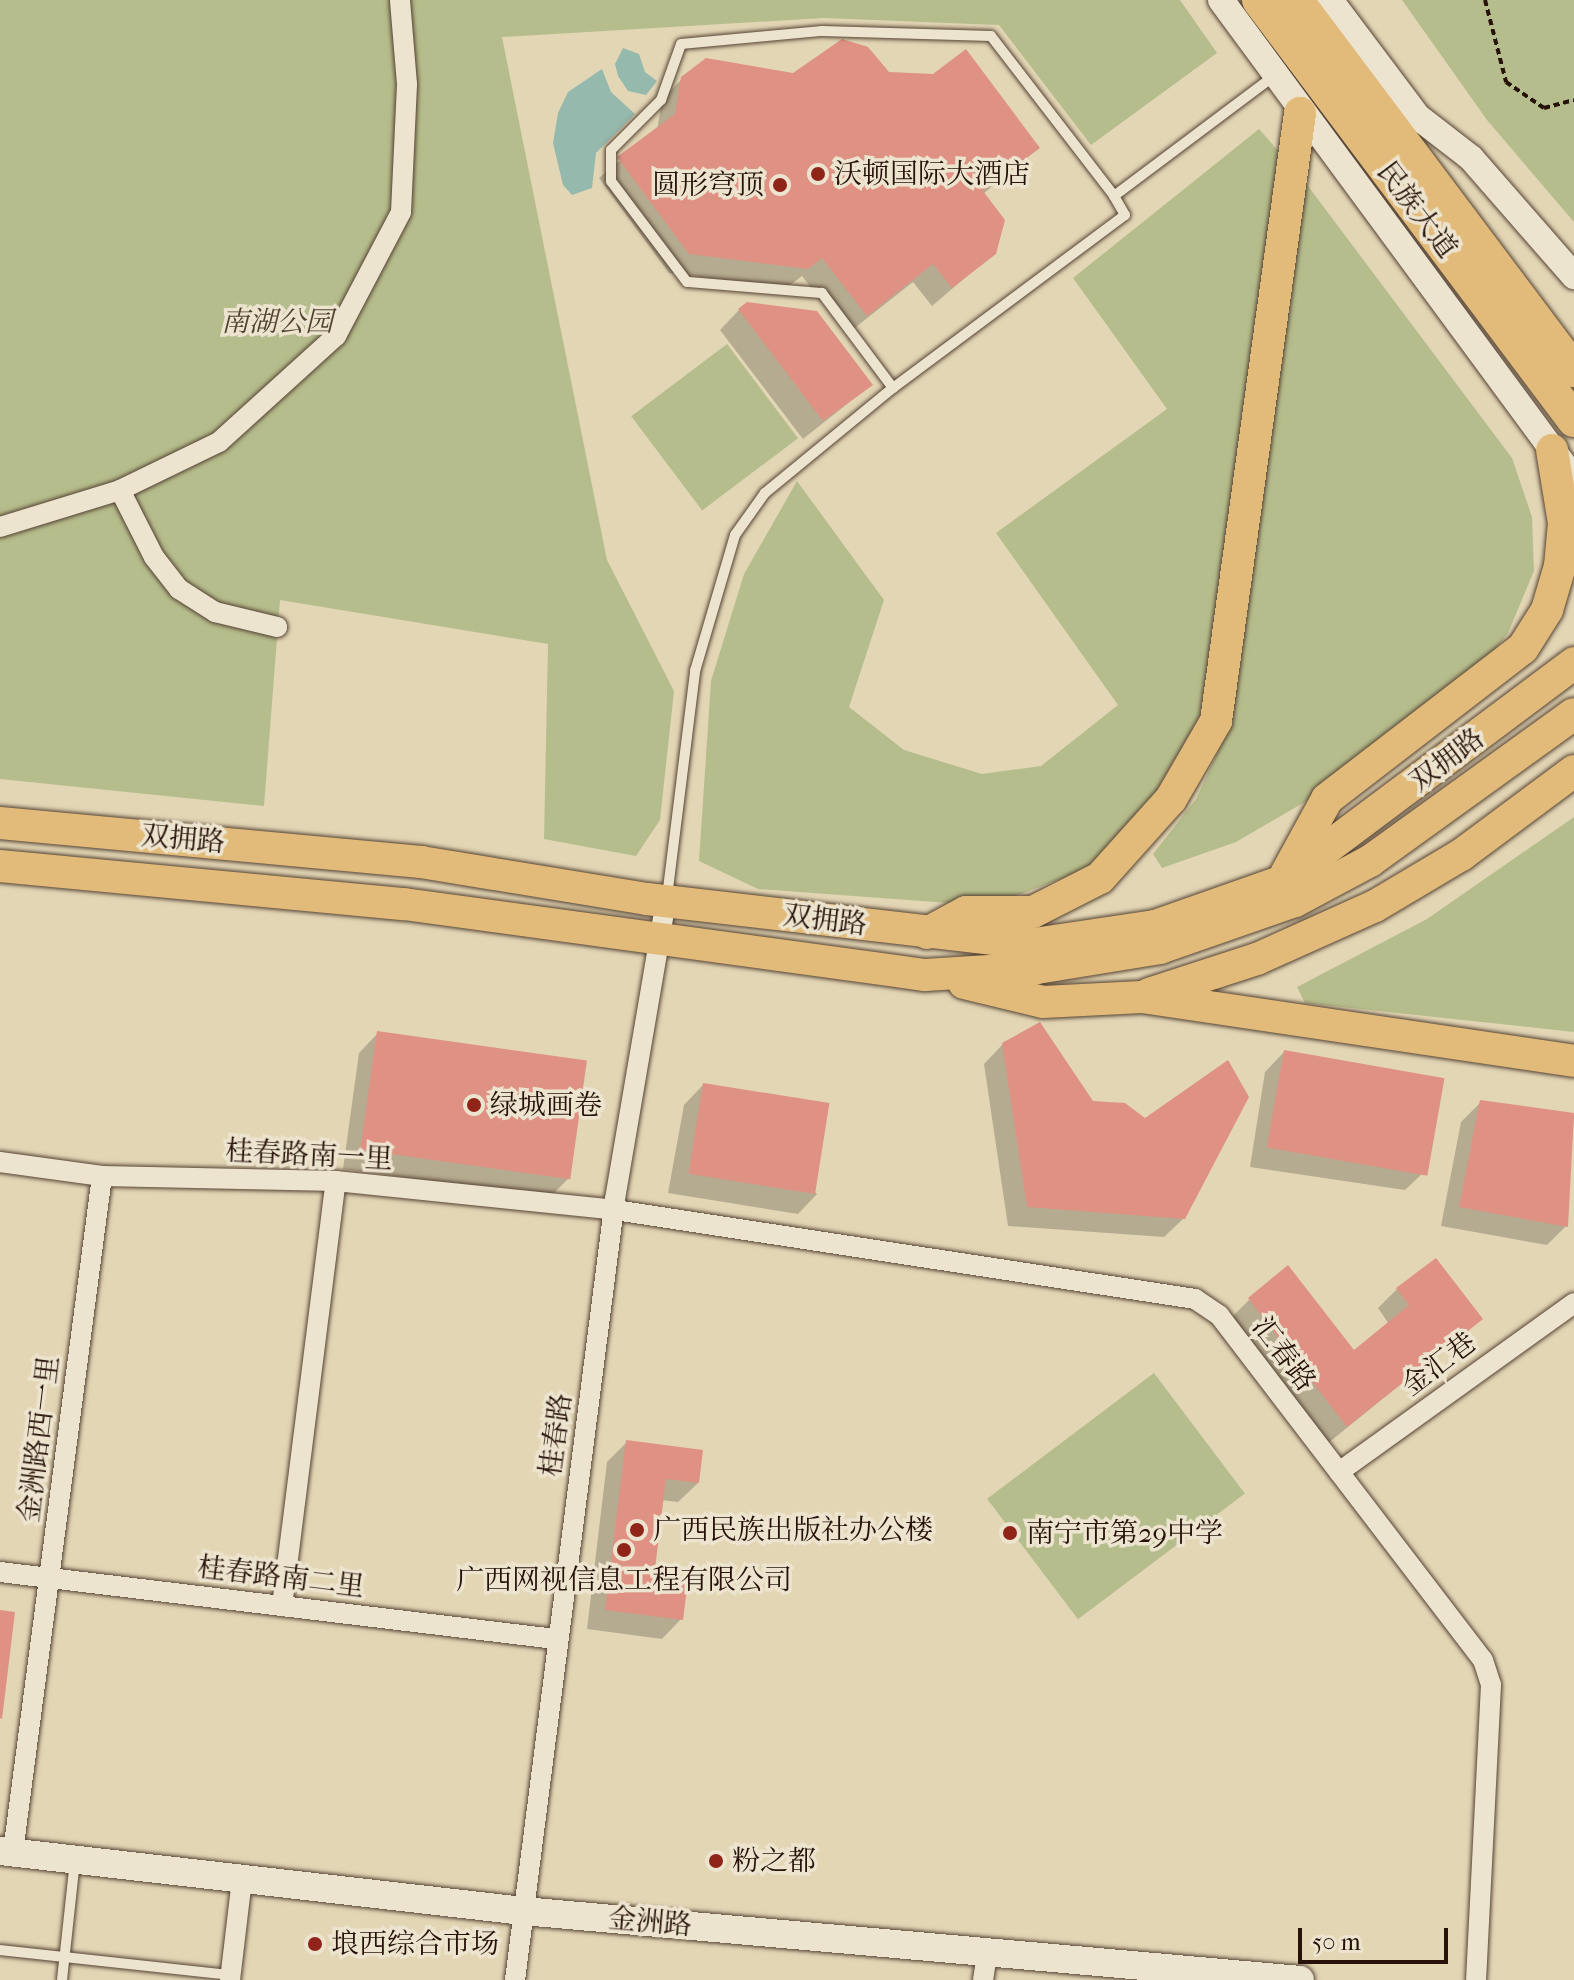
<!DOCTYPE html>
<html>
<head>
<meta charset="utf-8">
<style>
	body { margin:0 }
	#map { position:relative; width:1574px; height:1980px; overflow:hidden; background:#e3d6b5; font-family:"IM FELL French Canon","Noto Serif SC",serif }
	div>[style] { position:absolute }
	.green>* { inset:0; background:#b6bd8c; transform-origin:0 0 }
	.water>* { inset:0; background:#95b9ad }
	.shadow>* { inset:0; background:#0003 }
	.building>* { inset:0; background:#df9183; transform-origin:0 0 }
	.path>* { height:4px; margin-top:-2px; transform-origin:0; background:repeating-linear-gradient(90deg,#261209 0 6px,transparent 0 10px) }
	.roads { filter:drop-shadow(0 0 2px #554334) drop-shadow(0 0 2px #554334) }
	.service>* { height:10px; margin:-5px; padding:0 5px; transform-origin:5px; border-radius:5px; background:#ede4cf }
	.minor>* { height:20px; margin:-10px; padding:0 10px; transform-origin:10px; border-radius:10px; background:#ede4cf }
	.tertiary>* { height:26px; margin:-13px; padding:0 13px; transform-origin:13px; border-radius:13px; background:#ede4cf }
	.secondary>* { height:28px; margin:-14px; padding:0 14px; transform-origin:14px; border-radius:14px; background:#ede4cf }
	.primary>* { height:32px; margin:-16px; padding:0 16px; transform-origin:16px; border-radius:16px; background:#e2bb7a }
	.trunk>* { height:34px; margin:-17px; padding:0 17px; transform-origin:17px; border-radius:17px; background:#e2bb7a }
	.dots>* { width:22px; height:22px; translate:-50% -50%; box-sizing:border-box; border:4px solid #ede4cf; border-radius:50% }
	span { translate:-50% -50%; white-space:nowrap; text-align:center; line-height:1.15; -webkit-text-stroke:7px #ede4cf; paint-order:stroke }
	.poi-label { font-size:28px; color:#261209 }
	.left { translate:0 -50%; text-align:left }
	.right { translate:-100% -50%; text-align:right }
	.street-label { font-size:28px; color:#261209 }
	.park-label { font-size:28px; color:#514530; font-style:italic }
	.scale { position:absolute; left:1298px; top:1928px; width:150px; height:36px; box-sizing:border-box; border:4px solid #261209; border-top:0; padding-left:10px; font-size:24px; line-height:28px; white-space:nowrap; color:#261209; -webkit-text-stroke:6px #ede4cf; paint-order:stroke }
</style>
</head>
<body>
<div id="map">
	<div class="green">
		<i style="clip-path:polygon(0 0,1180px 0,1217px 53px,1091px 145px,999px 25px,824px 18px,502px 37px,607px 560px,674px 691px,660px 820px,636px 856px,544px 839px,548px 644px,280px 600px,264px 806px,0 779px)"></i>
		<i style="clip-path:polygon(1402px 0,1574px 0,1574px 222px,1487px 120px)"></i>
		<i style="clip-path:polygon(1259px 129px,1281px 154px,1200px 718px,1159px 789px,1092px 867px,989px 906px,758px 889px,699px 861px,711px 681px,744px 574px,797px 481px,884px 600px,849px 707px,904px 750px,982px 774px,1041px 766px,1118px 705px,996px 533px,1167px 409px,1073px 278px)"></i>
		<i style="clip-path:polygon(1302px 178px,1512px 458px,1532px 517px,1534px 571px,1508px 633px,1465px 687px,1334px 785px,1236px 842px,1162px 868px,1153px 854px,1196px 799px,1232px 721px)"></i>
		<i style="left:727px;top:344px;width:118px;height:120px;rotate:53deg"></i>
		<i style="clip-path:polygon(1574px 817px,1574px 1032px,1305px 1003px,1297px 987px,1427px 919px)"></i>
		<i style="left:1154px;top:1373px;width:151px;height:209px;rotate:53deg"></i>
	</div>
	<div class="water">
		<i style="clip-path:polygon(623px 48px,639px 54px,645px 72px,657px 81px,646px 95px,628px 91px,618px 76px,615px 64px)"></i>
		<i style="clip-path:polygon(602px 69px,611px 92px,635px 114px,596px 153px,592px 188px,572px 195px,563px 185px,553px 143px,558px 113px,568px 92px)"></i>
	</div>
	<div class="shadow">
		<i style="clip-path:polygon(888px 74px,1037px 148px,983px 194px,994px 253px,932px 306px,913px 282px,847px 334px,802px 276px,786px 288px,669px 273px,599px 178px,657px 130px,662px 99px,682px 79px)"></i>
		<i style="clip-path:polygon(739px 310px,871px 385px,803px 439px,720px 330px)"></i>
		<i style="clip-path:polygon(378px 1033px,569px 1178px,550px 1197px,343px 1169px,359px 1053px)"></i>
		<i style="clip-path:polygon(1003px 1044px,1092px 1103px,1184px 1218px,1164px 1237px,1008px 1226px,984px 1064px)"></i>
		<i style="clip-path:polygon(1284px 1052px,1425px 1171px,1405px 1190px,1250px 1167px,1265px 1072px)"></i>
		<i style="clip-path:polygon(703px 1085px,817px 1194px,798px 1214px,668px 1193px,684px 1105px)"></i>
		<i style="clip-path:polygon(1481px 1102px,1574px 1115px,1566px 1226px,1547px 1245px,1441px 1226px,1461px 1122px)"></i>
		<i style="clip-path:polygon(1397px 1289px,1481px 1319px,1327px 1444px,1230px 1319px,1249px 1300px,1354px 1353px,1389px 1324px,1378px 1308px)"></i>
		<i style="clip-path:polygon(627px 1442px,698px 1483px,678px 1502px,661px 1500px,652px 1578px,681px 1619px,662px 1639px,587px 1629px,607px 1462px)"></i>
	</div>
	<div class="building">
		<i style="clip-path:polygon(842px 39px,868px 47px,889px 72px,933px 74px,966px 49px,1040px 148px,983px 191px,1005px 220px,996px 254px,952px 288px,933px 264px,867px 316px,822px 258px,808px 269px,689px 254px,617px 157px,675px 114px,681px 77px,706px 58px,793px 73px)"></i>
		<i style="clip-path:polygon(747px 302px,817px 311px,873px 385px,823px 421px,738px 309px)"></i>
		<i style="clip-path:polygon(1040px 1022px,1093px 1101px,1125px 1103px,1145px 1118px,1228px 1060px,1249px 1097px,1185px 1219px,1027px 1207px,1002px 1043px)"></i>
		<i style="left:377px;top:1031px;width:212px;height:120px;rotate:8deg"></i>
		<i style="left:1284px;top:1050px;width:163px;height:99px;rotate:10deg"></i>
		<i style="left:703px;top:1083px;width:128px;height:92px;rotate:9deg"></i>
		<i style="clip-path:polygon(1480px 1100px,1574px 1113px,1568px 1227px,1459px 1207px)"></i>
		<i style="clip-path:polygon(1436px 1258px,1483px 1319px,1347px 1427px,1248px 1298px,1288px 1265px,1354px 1350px,1409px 1305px,1396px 1288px)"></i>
		<i style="clip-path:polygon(626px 1440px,703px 1450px,699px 1483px,666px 1479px,654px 1577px,688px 1581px,683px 1620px,605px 1610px)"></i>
		<i style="clip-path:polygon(0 1610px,15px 1612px,2px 1719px,0 1718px)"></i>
	</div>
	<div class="path">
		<i style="left:1485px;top:0;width:85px;rotate:75.6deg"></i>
		<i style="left:1506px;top:82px;width:46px;rotate:34.4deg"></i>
		<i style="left:1544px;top:108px;width:31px;rotate:-15deg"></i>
	</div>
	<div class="roads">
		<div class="service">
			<i style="left:1114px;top:196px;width:22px;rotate:60deg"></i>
			<i style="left:1125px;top:215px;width:289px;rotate:143.3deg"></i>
			<i style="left:893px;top:388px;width:119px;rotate:-126.8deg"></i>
			<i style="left:822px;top:293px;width:135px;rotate:-175.3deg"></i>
			<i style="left:687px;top:282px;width:126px;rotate:-127deg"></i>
			<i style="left:611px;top:181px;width:31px;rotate:-90deg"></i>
			<i style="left:611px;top:150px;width:71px;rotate:-45deg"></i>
			<i style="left:661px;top:100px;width:59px;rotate:-70.3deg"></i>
			<i style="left:681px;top:44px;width:142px;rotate:-5.3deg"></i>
			<i style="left:822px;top:31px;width:169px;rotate:1.7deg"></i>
			<i style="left:991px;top:36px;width:202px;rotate:52.4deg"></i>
			<i style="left:1114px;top:196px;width:200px;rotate:-36.9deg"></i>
			<i style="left:667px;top:897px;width:228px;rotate:-82.9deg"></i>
			<i style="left:695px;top:671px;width:142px;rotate:-73.6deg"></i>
			<i style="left:735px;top:535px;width:52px;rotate:-54.5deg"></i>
			<i style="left:765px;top:493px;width:166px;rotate:-39.4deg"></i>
			<i style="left:0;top:1950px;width:232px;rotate:6.2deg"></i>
			<i style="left:62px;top:1980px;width:120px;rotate:-83.8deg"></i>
		</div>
		<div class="minor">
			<i style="left:120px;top:490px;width:75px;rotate:63.1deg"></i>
			<i style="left:154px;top:557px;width:41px;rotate:52deg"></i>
			<i style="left:179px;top:589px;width:43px;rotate:32.6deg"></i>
			<i style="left:215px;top:612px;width:64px;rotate:13.6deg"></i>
			<i style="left:0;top:527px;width:126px;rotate:-17.1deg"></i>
			<i style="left:120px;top:490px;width:110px;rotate:-25.9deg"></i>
			<i style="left:219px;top:442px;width:158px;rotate:-42.2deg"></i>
			<i style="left:336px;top:336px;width:140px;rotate:-62.3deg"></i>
			<i style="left:401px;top:212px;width:128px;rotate:-87.3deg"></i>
			<i style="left:407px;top:84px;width:84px;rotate:-94.8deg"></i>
			<i style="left:0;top:1162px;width:103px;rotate:7.8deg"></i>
			<i style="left:102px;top:1176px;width:234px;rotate:1.2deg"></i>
			<i style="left:336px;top:1181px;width:281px;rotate:5.9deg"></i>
			<i style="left:615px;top:1210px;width:587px;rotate:8.72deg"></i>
			<i style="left:1195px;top:1299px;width:29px;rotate:34deg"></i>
			<i style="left:1219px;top:1315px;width:434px;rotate:52.6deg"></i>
			<i style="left:1483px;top:1660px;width:26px;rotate:72deg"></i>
			<i style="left:1491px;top:1685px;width:295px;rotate:92.9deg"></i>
			<i style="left:1339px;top:1472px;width:289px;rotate:-35.7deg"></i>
			<i style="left:0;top:1572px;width:559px;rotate:6.88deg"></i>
			<i style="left:282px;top:1606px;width:428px;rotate:-82.8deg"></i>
			<i style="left:13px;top:1852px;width:682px;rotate:-82.5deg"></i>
			<i style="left:230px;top:1980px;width:102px;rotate:-83.2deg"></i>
			<i style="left:515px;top:1980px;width:787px;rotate:-82.7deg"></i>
			<i style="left:615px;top:1199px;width:302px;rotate:-80.3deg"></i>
			<i style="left:983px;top:1980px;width:30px;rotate:-81deg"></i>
		</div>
		<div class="tertiary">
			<i style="left:1221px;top:0;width:595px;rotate:53.61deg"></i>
			<i style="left:1330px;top:0;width:146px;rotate:53.1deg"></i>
			<i style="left:1418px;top:117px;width:67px;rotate:37.7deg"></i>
			<i style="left:1471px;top:158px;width:157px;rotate:48.9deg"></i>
		</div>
		<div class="secondary">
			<i style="left:0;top:1851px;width:526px;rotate:6.54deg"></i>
			<i style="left:523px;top:1911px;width:780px;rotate:5.07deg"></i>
		</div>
		<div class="primary">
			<i style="left:0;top:823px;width:423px;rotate:5.3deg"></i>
			<i style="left:421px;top:862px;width:229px;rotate:9.3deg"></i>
			<i style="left:647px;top:899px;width:390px;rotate:6.6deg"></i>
			<i style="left:1034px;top:944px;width:122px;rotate:-8.5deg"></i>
			<i style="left:1155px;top:926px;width:136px;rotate:-19.4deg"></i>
			<i style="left:1283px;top:881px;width:364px;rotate:-36.8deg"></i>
			<i style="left:0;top:866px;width:406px;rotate:5.4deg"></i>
			<i style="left:404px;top:904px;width:526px;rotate:7.76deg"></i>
			<i style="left:925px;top:975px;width:112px;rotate:-3.6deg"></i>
			<i style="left:1037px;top:968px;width:125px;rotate:-9.2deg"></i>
			<i style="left:1160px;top:948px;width:143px;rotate:-19.2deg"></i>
			<i style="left:1295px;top:901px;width:85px;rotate:-28.1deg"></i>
			<i style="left:1370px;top:861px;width:251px;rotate:-35.8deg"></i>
			<i style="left:1286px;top:874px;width:85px;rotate:-61.3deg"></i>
			<i style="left:1327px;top:799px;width:247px;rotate:-37.6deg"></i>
			<i style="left:1523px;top:648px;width:45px;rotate:-57.7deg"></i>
			<i style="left:1547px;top:610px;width:46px;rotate:-73.5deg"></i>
			<i style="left:1560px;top:566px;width:43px;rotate:-84.7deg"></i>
			<i style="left:1564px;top:523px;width:74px;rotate:-99.3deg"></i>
			<i style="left:927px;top:933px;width:44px;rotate:-28.3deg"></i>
			<i style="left:966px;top:912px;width:67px"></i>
			<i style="left:1033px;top:912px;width:75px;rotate:-26.9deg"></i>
			<i style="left:1100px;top:878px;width:106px;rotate:-48.1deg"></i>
			<i style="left:1171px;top:799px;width:90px;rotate:-60deg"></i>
			<i style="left:1216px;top:721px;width:614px;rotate:-82.13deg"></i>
			<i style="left:964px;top:983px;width:81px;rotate:13.5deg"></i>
			<i style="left:1043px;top:1002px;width:99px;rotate:-2.9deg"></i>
			<i style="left:1142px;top:997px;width:437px;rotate:8.4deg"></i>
			<i style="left:1149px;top:994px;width:114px;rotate:-18deg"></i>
			<i style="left:1257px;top:959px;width:129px;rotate:-24.2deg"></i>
			<i style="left:1375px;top:906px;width:100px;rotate:-30.7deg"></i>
			<i style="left:1461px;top:855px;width:141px;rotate:-36.6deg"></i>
		</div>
		<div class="trunk">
			<i style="left:1259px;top:0;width:525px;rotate:53.13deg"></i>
			<i style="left:1296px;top:0;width:463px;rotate:53.1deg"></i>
		</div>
	</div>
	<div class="dots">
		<i style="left:818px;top:174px;background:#8f2418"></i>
		<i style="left:780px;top:185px;background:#8f2418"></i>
		<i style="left:474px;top:1105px;background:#8f2418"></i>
		<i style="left:637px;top:1530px;background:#8f2418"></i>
		<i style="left:1010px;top:1533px;background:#8f2418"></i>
		<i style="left:624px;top:1550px;background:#8f2418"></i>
		<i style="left:716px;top:1861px;background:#8f2418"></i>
		<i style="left:315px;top:1944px;background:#8f2418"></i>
	</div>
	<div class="poi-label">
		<span class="left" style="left:834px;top:174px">沃顿国际大酒店</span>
		<span class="right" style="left:764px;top:185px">圆形穹顶</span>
		<span class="left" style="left:490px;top:1105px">绿城画卷</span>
		<span class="left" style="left:653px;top:1530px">广西民族出版社办公楼</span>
		<span class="left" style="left:1026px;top:1533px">南宁市第29中学</span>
		<span style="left:624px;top:1580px">广西网视信息工程有限公司</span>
		<span class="left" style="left:732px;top:1861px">粉之都</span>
		<span class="left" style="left:331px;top:1944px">埌西综合市场</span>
	</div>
	<div class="street-label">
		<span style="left:1417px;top:210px;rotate:53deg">民族大道</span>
		<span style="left:1447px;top:760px;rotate:-37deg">双拥路</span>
		<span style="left:183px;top:839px;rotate:5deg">双拥路</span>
		<span style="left:825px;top:920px;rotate:7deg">双拥路</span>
		<span style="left:309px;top:1155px;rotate:3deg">桂春路南一里</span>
		<span style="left:1284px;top:1354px;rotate:53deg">汇春路</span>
		<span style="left:1439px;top:1364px;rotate:-37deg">金汇巷</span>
		<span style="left:556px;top:1435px;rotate:-82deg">桂春路</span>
		<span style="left:39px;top:1439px;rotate:-83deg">金洲路西一里</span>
		<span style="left:281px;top:1577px;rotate:7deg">桂春路南二里</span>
		<span style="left:650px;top:1922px;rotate:5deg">金洲路</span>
	</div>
	<div class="park-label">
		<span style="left:277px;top:322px">南湖公园</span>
	</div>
	<div class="scale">50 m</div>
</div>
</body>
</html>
